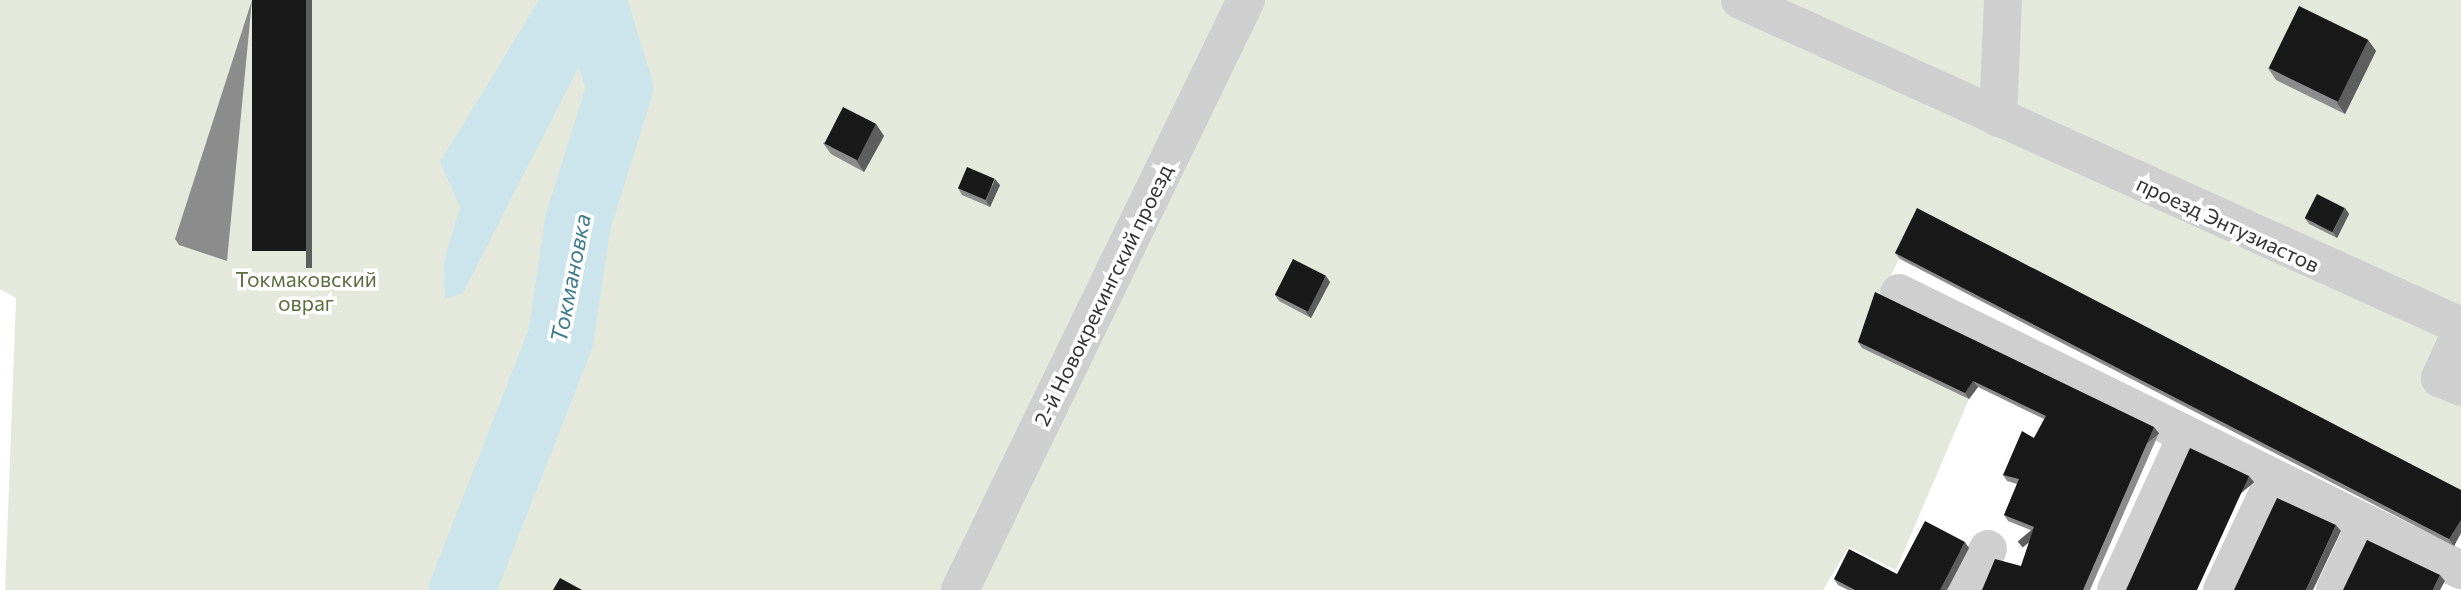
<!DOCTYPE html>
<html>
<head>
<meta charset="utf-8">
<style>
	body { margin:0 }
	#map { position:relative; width:2461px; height:590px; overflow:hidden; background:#fff; font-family:Commissioner,sans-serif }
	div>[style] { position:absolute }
	.green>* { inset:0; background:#e5e9dc }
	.water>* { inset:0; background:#cce4eb }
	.river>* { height:66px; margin:-33px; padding:0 33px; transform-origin:33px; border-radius:33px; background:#cce4eb }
	.minor>* { height:38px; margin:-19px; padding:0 19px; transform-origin:19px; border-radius:19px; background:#cfcfcf }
	.wall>* { inset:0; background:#8c8c8c }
	.shaded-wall>* { inset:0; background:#5e5e5e; transform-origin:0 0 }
	.building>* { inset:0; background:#191919; transform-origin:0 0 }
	span { translate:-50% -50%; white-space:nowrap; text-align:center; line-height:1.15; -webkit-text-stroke:7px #fff; paint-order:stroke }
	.street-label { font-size:21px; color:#323232 }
	.park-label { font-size:21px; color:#5d6e40 }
	.water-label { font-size:23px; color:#3f7c8d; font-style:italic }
</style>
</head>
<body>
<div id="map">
	<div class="green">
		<i style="clip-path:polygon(0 0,2461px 0,2461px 494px,1921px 214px,1880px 298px,1969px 399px,1896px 570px,1849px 547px,1823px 590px,5px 590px,16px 298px,0 289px)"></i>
	</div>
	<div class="water">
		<i style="clip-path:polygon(539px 0,613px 0,463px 293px,445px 299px,444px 261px,460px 207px,440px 162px)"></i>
	</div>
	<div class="river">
		<i style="left:462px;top:590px;width:272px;rotate:-68.6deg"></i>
		<i style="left:561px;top:337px;width:116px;rotate:-81.6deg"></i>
		<i style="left:578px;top:222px;width:140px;rotate:-72.6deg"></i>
		<i style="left:620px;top:88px;width:92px;rotate:-107.1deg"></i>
	</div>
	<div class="minor">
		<i style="left:1740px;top:0;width:791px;rotate:24.33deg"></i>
		<i style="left:1998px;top:118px;width:118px;rotate:-87.6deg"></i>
		<i style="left:1899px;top:293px;width:627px;rotate:26.24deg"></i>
		<i style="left:2461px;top:332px;width:51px;rotate:114.5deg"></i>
		<i style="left:2440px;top:378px;width:23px;rotate:23deg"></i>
		<i style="left:960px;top:590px;width:656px;rotate:-64.14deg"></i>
		<i style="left:1967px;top:590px;width:46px;rotate:-62.9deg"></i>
		<i style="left:2116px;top:590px;width:166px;rotate:-65.4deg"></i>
		<i style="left:2222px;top:590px;width:122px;rotate:-64.7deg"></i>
		<i style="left:2335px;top:590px;width:68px;rotate:-64.9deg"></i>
	</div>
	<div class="wall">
		<i style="clip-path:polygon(252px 0,227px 261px,179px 245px,175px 239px)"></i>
		<i style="clip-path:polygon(2368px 40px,2376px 51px,2345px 114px,2276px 80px,2268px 68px)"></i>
		<i style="clip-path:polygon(876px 124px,884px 136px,864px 172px,831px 154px,823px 143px)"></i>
		<i style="clip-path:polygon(1000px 185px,990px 207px,962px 195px,958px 188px)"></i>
		<i style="clip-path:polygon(2345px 208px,2349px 214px,2337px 238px,2309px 224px,2305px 218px)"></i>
		<i style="clip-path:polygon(1895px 253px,2461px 490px,2461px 533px,2454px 546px,1900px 259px)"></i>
		<i style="clip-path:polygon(1330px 282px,1311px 318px,1279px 301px,1275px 295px)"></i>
		<i style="clip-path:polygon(1858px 342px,2159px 433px,2090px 590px,1982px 590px,2021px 566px,2033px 531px,2008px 521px,2004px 515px,2017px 484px,2007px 481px,2003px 475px,2034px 438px,2044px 419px,1978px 387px,1969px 399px,1862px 348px)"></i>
		<i style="clip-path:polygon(1969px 548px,1947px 590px,1848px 590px,1838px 585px,1834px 579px,1897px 574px)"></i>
	</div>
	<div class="shaded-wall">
		<i style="left:306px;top:0;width:6px;height:268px"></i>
		<i style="clip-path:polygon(2368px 40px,2376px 51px,2345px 114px,2337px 103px)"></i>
		<i style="clip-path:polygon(876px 124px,884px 136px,864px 172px,856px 160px)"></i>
		<i style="clip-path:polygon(995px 179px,1000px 185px,990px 207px,986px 201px)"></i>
		<i style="clip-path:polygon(2345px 208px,2349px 214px,2337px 238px,2333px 232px)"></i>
		<i style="clip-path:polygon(1326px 276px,1330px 282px,1311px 318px,1306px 312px)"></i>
		<i style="clip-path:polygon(1973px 381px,1978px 387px,1969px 399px,1965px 393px)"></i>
		<i style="left:2154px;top:427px;width:8px;height:178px;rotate:50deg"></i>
		<i style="left:2249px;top:476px;width:8px;height:125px;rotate:50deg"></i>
		<i style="clip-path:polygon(2461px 520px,2461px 533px,2454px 546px,2449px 539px)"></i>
		<i style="clip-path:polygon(2336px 525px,2341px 531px,2313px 590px,2306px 590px)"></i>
		<i style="clip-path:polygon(1965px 542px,1969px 548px,1947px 590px,1940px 590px)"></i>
		<i style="clip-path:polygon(2440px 575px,2445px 581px,2440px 590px,2433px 590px)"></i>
	</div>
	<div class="building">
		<i style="left:252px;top:0;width:54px;height:251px"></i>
		<i style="left:2299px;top:6px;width:77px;height:69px;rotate:26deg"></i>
		<i style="left:843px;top:107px;width:37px;height:41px;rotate:27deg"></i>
		<i style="left:967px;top:167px;width:30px;height:23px;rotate:23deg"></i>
		<i style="left:2317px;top:194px;width:31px;height:27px;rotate:27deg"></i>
		<i style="clip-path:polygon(1917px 208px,2461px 490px,2461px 520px,2449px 539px,1895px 253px)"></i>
		<i style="left:1293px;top:259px;width:37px;height:40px;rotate:27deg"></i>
		<i style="clip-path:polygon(1875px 292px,2154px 427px,2083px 590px,1982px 590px,1995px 559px,2021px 566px,2034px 527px,2004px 515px,2019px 479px,2003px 475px,2022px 431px,2034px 438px,2046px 416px,1973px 381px,1965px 393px,1858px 342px)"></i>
		<i style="clip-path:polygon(2190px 448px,2249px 476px,2197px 590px,2126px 590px)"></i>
		<i style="clip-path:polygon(2277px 498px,2336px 525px,2306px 590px,2234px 590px)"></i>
		<i style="clip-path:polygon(1925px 521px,1965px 542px,1940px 590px,1855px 590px,1834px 579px,1849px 549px,1897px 574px)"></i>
		<i style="clip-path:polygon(2367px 540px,2440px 575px,2433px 590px,2343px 590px)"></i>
		<i style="clip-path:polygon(560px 578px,582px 590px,553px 590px)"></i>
	</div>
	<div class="street-label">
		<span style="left:2228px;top:224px;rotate:25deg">проезд Энтузиастов</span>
		<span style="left:1103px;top:295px;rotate:-64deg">2-й Новокрекингский проезд</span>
	</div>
	<div class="park-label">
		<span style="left:306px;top:291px">Токмаковский<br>овраг</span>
	</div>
	<div class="water-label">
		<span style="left:570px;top:278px;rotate:-79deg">Токмановка</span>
	</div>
</div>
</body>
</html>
